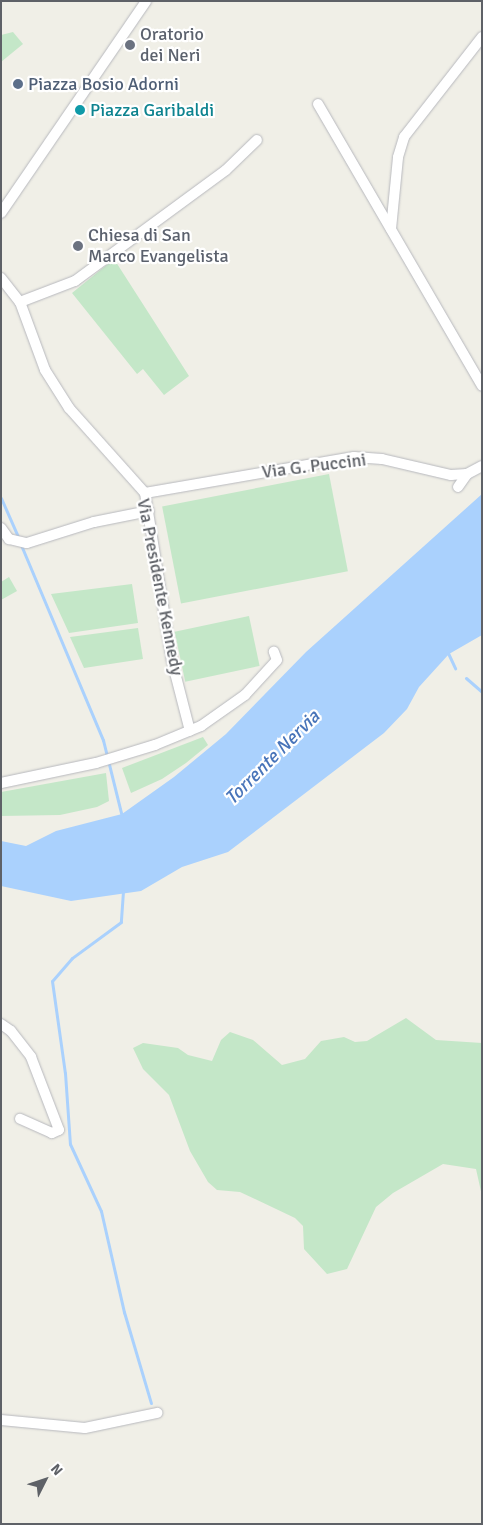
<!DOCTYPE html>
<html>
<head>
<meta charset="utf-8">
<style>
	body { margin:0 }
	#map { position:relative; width:483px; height:1525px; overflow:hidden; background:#f0efe7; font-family:Signika,sans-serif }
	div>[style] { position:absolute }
	.green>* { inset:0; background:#c4e7c8; transform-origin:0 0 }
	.water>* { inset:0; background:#aad1fd }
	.stream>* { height:3px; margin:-1.5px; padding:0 1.5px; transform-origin:1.5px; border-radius:1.5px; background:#aad1fd }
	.roads { filter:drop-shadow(0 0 1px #b7b8bd) drop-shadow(0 0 1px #b7b8bd) }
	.minor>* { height:10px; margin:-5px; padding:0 5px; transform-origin:5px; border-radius:5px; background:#fff }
	.dots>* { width:14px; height:14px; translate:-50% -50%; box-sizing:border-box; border:2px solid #fff; border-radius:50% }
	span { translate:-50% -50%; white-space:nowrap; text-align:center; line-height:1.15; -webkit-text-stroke:4.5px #fff; paint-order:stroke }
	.worship-label { font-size:18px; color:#5b616d }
	.left { translate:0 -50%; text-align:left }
	.service-label { font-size:18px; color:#4e5e75 }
	.culture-label { font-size:18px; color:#0d838f }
	.street-label { font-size:18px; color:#5e6167 }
	.water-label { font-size:19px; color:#4874b9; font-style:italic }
	.frame { position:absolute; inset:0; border:2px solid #5e6167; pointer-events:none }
	.north { position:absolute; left:20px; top:1455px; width:50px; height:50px; -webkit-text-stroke:4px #fff; paint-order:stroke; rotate:49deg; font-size:14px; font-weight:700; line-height:20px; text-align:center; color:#5e6167 }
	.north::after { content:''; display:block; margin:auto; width:18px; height:22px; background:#5e6167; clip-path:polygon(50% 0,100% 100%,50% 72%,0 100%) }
</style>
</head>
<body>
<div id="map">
	<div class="green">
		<i style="clip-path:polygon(13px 32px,23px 44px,1px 62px,1px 35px)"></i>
		<i style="clip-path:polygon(114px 259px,189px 376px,164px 395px,143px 369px,137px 374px,72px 293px)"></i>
		<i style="left:329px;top:474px;width:99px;height:170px;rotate:79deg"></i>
		<i style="clip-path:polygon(9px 577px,17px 591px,1px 600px,1px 582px)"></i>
		<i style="clip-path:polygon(132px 584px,138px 623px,69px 633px,51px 594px)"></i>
		<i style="left:249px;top:616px;width:51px;height:76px;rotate:78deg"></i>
		<i style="clip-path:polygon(138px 628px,143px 659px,84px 668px,70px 637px)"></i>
		<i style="clip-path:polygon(203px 737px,208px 745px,186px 763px,162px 779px,131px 793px,122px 768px)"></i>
		<i style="clip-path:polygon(106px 773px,109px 801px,97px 807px,60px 815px,1px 816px,1px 792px)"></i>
		<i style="clip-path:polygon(406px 1018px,436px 1040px,482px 1043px,482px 1196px,476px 1169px,443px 1164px,393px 1193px,376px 1207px,347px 1269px,327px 1274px,304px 1249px,303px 1226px,295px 1218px,240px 1192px,217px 1190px,208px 1182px,190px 1151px,169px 1095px,143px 1069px,133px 1048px,143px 1043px,178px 1048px,188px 1055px,212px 1061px,221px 1040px,230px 1032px,253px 1040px,282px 1065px,305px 1059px,321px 1041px,344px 1037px,355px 1042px,367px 1041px)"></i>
	</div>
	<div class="water">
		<i style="clip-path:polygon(482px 494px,482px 635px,449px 654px,419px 687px,407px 709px,384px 733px,228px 852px,182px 867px,141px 891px,71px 901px,1px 886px,1px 841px,26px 846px,56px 831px,122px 814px,174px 777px,226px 734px,306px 652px)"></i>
	</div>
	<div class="stream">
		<i style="left:1px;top:498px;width:45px;rotate:66.3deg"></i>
		<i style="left:21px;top:545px;width:212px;rotate:67.2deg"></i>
		<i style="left:103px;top:740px;width:79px;rotate:76.1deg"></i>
		<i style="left:448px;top:653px;width:17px;rotate:65deg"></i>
		<i style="left:466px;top:678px;width:21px;rotate:41deg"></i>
		<i style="left:123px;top:891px;width:31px;rotate:94deg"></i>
		<i style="left:121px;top:922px;width:61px;rotate:143.7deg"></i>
		<i style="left:72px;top:958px;width:30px;rotate:131deg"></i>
		<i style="left:52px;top:981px;width:93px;rotate:82deg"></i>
		<i style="left:65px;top:1073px;width:71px;rotate:86deg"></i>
		<i style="left:70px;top:1144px;width:74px;rotate:65.2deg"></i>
		<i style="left:101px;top:1211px;width:104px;rotate:77.2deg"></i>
		<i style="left:124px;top:1312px;width:95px;rotate:73.5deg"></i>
	</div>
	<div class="roads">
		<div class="minor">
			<i style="left:318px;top:104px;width:326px;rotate:59.8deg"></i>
			<i style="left:1px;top:213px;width:257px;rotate:-55.6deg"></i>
			<i style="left:391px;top:229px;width:72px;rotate:-84.4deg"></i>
			<i style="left:398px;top:157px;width:21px;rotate:-73deg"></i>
			<i style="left:404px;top:137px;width:127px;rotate:-52deg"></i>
			<i style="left:1px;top:278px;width:31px;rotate:52deg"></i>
			<i style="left:20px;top:302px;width:72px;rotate:69.8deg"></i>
			<i style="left:45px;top:370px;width:45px;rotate:57.7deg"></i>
			<i style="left:69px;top:408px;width:114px;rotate:48.2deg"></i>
			<i style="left:145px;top:493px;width:170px;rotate:80.9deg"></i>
			<i style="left:172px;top:661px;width:72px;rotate:75.6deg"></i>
			<i style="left:20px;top:302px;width:59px;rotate:-20.9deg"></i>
			<i style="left:75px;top:281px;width:187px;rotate:-36.3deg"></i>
			<i style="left:226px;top:170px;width:43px;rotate:-44.1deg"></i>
			<i style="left:458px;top:487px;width:16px;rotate:-55deg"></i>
			<i style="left:145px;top:493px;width:212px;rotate:-9.8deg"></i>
			<i style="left:354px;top:457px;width:28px;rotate:4deg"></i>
			<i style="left:382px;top:459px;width:71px;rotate:13.1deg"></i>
			<i style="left:451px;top:475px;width:16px;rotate:-4deg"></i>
			<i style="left:467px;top:474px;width:17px;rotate:-28deg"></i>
			<i style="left:1px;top:528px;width:14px;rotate:54deg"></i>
			<i style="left:9px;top:539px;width:18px;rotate:13deg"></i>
			<i style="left:27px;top:543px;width:70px;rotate:-17.4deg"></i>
			<i style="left:94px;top:522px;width:56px;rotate:-11.3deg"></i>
			<i style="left:1px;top:783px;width:97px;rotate:-11.9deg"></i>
			<i style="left:96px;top:763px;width:62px;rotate:-17deg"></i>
			<i style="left:155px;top:745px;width:50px;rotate:-22.4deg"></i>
			<i style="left:201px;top:726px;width:54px;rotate:-35.2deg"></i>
			<i style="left:245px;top:695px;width:47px;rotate:-47.6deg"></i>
			<i style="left:277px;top:660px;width:9px;rotate:-111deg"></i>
			<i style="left:1px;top:1024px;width:12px;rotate:35deg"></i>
			<i style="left:11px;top:1031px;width:33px;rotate:52deg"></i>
			<i style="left:31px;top:1057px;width:78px;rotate:69deg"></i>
			<i style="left:59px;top:1130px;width:8px;rotate:157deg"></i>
			<i style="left:52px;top:1133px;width:35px;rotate:-156deg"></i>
			<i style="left:1px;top:1420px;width:84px;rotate:5.4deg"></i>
			<i style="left:85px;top:1428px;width:74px;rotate:-11.8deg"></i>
		</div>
	</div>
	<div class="dots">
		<i style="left:130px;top:45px;background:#6b7280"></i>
		<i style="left:18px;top:84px;background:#5c6f8a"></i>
		<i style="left:80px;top:110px;background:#0f9aa8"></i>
		<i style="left:78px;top:246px;background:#6b7280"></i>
	</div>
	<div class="worship-label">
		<span class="left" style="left:140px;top:45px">Oratorio<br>dei Neri</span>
		<span class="left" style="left:88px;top:246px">Chiesa di San<br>Marco Evangelista</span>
	</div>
	<div class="service-label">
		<span class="left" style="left:28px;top:84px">Piazza Bosio Adorni</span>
	</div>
	<div class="culture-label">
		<span class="left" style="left:90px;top:110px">Piazza Garibaldi</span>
	</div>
	<div class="street-label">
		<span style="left:314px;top:466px;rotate:-7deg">Via G. Puccini</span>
		<span style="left:160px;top:587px;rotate:79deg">Via Presidente Kennedy</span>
	</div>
	<div class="water-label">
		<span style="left:273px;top:758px;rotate:-45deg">Torrente Nervia</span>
	</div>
	<div class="frame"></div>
	<div class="north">N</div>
</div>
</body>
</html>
